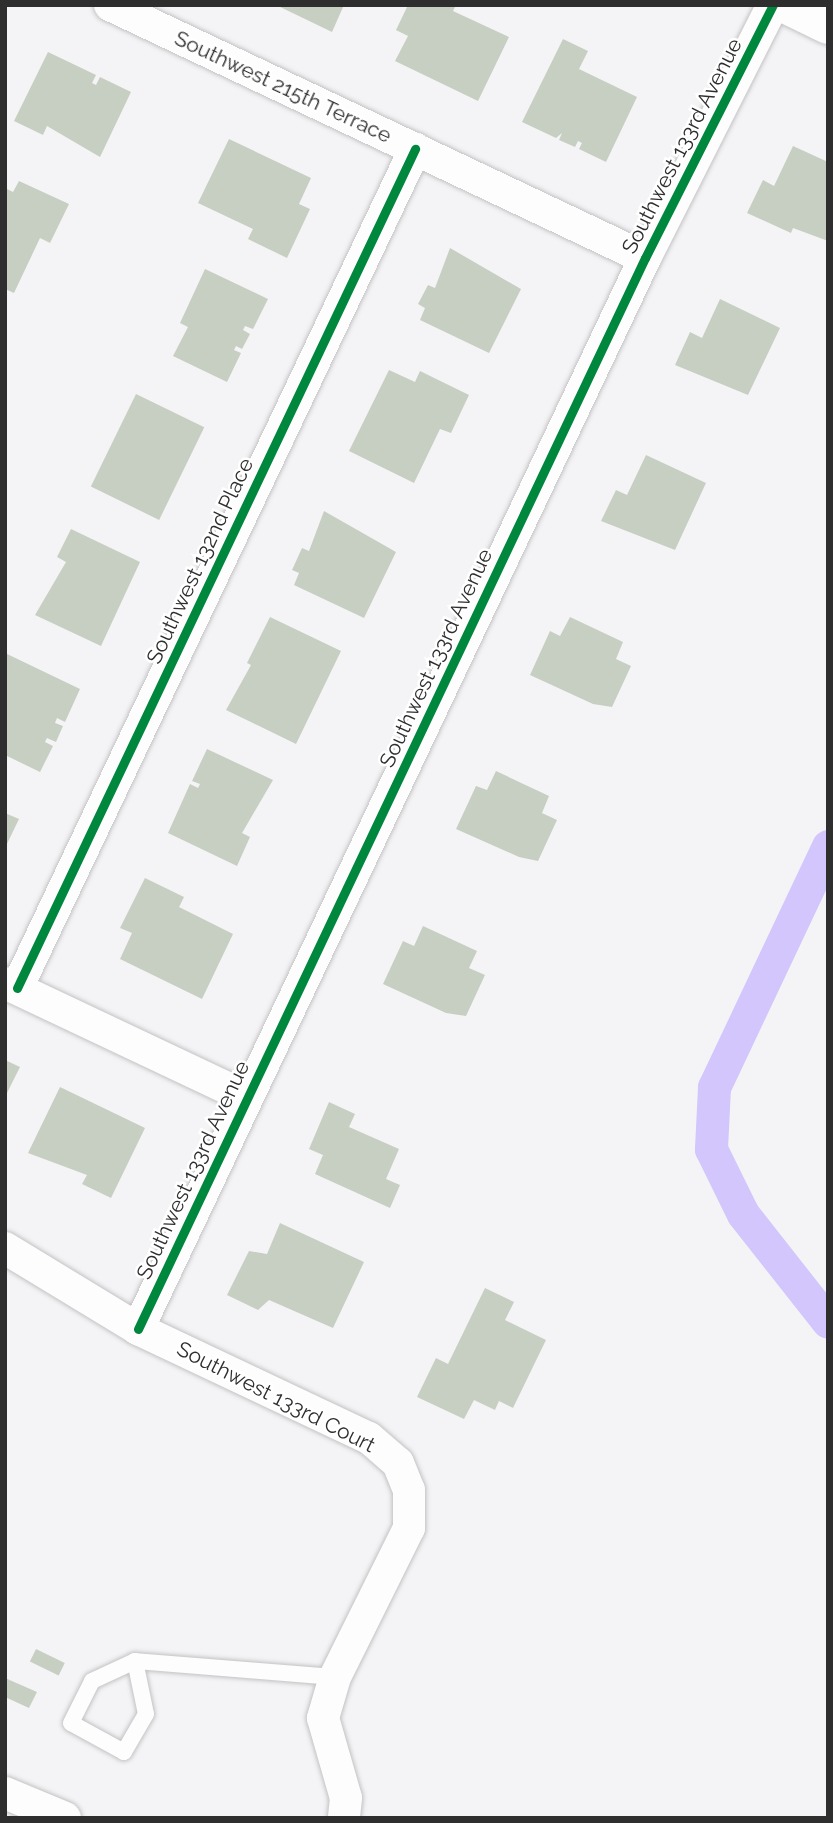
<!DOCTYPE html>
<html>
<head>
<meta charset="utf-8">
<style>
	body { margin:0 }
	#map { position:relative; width:833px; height:1823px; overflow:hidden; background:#f4f4f6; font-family:Raleway,sans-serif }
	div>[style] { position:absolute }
	.canal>* { height:33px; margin:-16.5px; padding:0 16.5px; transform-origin:16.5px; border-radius:16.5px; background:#d2c6fc }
	.building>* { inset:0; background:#c7cfc2; transform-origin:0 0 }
	.roads { filter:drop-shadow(0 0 2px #c3c2c4) drop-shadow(0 0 2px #c3c2c4) }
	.lane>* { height:16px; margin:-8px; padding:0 8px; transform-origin:8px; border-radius:8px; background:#fdfdfe }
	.street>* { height:32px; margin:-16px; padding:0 16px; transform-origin:16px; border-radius:16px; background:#fdfdfe }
	.secondary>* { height:38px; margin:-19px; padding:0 19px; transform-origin:19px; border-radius:19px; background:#fdfdfe }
	.cycleway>* { height:9px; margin:-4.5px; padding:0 4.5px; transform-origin:4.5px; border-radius:4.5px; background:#00873e }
	span { translate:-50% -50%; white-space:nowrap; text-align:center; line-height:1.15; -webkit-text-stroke:5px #fff; paint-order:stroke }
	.street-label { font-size:21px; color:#2e2e2f }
	.frame { position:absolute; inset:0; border:7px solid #2e2e2f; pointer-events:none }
</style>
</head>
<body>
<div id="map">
	<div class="canal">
		<i style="left:828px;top:846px;width:267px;rotate:115.3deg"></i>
		<i style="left:714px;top:1087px;width:62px;rotate:92.8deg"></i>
		<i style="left:711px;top:1149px;width:72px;rotate:63.8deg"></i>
		<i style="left:743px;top:1214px;width:137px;rotate:51.8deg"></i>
	</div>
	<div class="building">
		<i style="clip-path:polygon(276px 5px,344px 5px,332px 32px)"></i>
		<i style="clip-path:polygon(408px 5px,456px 5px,453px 11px,509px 37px,478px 101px,395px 61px,408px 36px,396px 30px)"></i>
		<i style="clip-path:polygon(563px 39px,588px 51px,579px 69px,637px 97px,606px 162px,579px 149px,582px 143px,578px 141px,575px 147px,559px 140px,562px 133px,556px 138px,522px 122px)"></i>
		<i style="clip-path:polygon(48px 52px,96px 75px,92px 83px,96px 85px,100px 77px,131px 92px,100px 157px,47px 126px,43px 135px,14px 121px)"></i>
		<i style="clip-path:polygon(229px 139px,311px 178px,299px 204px,310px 209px,287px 258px,248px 239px,253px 229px,198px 203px)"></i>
		<i style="clip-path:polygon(793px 146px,828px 162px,828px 241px,793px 228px,791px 233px,747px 213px,763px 180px,774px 186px)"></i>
		<i style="clip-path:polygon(19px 181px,69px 204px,50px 243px,40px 238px,14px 293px,5px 289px,5px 188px,13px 192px)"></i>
		<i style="clip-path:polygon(450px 248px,521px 289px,489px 353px,420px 320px,425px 308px,418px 304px,428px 285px,435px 288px)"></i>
		<i style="clip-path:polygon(205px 269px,268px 299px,253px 329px,245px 326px,243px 330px,250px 334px,242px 349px,236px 346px,234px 350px,241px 353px,227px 382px,173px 356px,188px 327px,180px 323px)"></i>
		<i style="clip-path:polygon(720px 299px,780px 328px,748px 395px,675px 365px,690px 332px,702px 338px)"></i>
		<i style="clip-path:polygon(389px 370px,415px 382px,420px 371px,469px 395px,451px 433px,440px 429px,414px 483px,349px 451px)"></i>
		<i style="left:136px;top:394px;width:76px;height:103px;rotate:26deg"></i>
		<i style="clip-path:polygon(646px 455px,706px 483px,675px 550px,601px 521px,616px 490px,627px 495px)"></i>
		<i style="clip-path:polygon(324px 511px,396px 552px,364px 618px,294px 585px,299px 573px,292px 570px,302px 548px,309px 551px)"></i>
		<i style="clip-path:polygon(71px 529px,140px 562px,101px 646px,35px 615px,66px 562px,57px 557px)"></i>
		<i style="clip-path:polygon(270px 617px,341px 651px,296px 744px,226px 710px,251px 665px,247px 663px)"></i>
		<i style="clip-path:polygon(570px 617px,623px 642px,616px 659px,631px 666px,612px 707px,593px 704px,530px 675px,550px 631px,560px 636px)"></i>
		<i style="clip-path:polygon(5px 653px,80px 689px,65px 722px,57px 718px,55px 723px,63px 726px,56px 742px,47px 738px,45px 742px,53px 746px,40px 772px,5px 755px)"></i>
		<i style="clip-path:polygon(207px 749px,273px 780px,242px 833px,250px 837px,237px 866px,168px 833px,190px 784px,198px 788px,200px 784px,192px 781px)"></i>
		<i style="clip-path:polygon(496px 771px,549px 796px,542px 813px,557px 820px,538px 861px,519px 857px,456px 829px,476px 786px,487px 790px)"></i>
		<i style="clip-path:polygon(5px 813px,19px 819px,5px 848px)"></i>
		<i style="clip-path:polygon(145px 878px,184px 897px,179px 907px,233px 934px,202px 999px,120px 959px,132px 933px,120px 928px)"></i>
		<i style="clip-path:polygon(423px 926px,477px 951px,469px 968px,485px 975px,466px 1016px,446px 1013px,383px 984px,403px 941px,414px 946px)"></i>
		<i style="clip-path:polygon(5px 1060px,20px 1067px,5px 1097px)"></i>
		<i style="clip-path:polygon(60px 1087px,145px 1128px,111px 1198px,82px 1184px,87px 1175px,28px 1153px)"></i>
		<i style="clip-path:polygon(329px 1102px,355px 1114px,349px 1127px,399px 1149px,386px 1179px,400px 1185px,390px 1208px,315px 1174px,323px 1155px,309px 1149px)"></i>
		<i style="clip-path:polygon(280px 1223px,364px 1262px,333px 1328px,269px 1300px,258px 1310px,227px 1295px,249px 1251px,267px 1254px)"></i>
		<i style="clip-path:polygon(485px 1288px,514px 1302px,505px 1320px,546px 1340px,513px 1408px,499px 1401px,495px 1410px,474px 1400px,464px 1419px,417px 1397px,436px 1358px,448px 1364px)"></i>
		<i style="left:36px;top:1649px;width:32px;height:14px;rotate:26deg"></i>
		<i style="clip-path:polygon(5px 1678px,37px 1692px,29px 1708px,5px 1697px)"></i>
	</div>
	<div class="roads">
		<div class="lane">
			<i style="left:135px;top:1661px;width:54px;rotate:78.3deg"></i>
			<i style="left:146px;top:1714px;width:44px;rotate:120.1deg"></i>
			<i style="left:124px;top:1752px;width:60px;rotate:-151.3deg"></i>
			<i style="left:71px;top:1723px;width:47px;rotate:-63.4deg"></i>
			<i style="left:92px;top:1681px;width:47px;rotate:-24.9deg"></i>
			<i style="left:135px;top:1661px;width:201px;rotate:4.6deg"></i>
		</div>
		<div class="street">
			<i style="left:110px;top:5px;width:592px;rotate:25.31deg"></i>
			<i style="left:5px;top:983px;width:267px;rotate:25.3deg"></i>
			<i style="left:17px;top:988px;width:929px;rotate:-64.62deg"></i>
			<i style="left:5px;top:1248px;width:156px;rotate:31.3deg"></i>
			<i style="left:138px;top:1329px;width:255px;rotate:25.3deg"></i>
			<i style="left:369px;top:1438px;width:38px;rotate:41deg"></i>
			<i style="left:398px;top:1463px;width:29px;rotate:68deg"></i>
			<i style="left:409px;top:1490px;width:38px;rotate:90deg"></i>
			<i style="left:409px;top:1528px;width:166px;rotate:116.4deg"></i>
			<i style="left:335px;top:1677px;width:43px;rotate:106.3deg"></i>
			<i style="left:323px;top:1718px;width:83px;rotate:74deg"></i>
			<i style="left:346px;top:1798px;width:20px;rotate:96deg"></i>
			<i style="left:138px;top:1329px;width:1185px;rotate:-64.67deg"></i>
			<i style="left:645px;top:258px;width:284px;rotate:-63.2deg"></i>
			<i style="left:5px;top:1793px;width:65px;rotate:22.6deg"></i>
		</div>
		<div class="secondary">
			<i style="left:787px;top:5px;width:46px;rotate:26deg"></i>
		</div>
	</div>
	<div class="cycleway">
		<i style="left:17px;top:988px;width:929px;rotate:-64.62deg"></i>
		<i style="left:138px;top:1329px;width:1185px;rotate:-64.67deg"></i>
		<i style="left:645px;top:258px;width:284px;rotate:-63.2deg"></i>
	</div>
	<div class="street-label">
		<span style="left:283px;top:87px;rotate:25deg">Southwest 215th Terrace</span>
		<span style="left:682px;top:146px;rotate:-63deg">Southwest 133rd Avenue</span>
		<span style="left:200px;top:561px;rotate:-65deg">Southwest 132nd Place</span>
		<span style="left:436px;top:658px;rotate:-65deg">Southwest 133rd Avenue</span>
		<span style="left:193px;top:1170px;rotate:-65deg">Southwest 133rd Avenue</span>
		<span style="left:276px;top:1397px;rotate:27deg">Southwest 133rd Court</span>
	</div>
	<div class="frame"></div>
</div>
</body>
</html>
